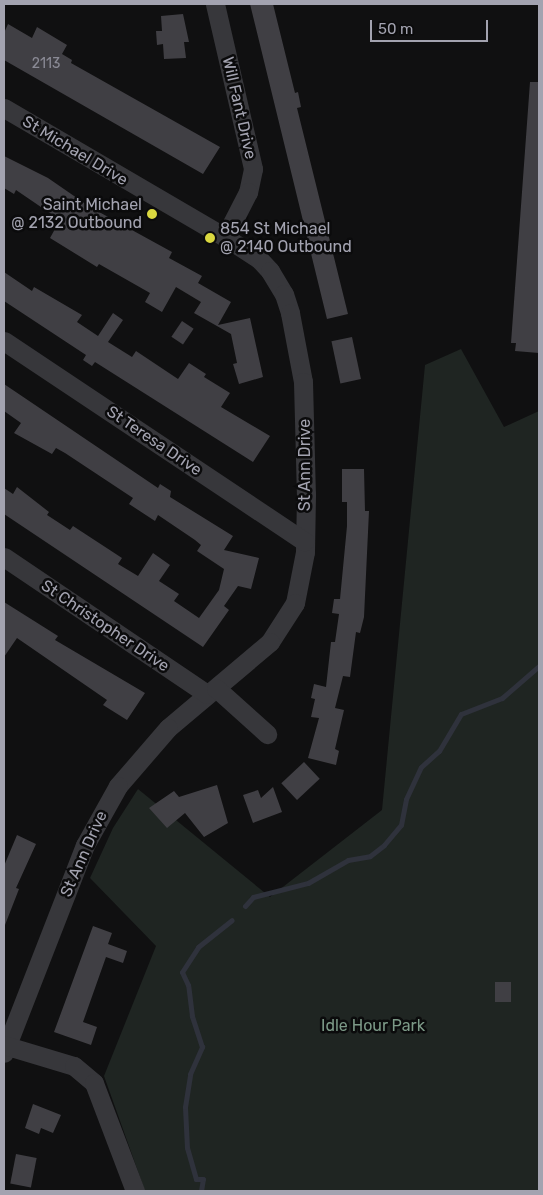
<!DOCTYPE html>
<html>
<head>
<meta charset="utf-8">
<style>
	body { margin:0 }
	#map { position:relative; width:543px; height:1195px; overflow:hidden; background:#101011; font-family:Rubik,sans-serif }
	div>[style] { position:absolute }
	.green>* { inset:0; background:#1f2522 }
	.stream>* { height:5px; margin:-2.5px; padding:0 2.5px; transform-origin:2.5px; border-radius:2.5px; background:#2f323c }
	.building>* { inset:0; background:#403f44; transform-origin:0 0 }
	.street>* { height:19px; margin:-9.5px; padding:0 9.5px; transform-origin:9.5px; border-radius:9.5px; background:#37373b }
	.dots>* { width:14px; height:14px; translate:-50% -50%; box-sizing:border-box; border:2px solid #0b0b0c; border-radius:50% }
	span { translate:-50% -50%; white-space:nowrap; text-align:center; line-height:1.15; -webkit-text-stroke:5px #0b0b0c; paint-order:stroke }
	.number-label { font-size:14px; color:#8a8a95 }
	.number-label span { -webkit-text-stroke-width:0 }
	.street-label { font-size:16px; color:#a3a3b0 }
	.poi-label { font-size:16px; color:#a3a3b0 }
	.right { translate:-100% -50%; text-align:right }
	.left { translate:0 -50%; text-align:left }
	.park-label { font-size:16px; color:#7c9987 }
	.frame { position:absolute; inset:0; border:5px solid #a3a3b0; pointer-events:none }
	.scale { position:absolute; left:370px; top:20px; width:118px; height:22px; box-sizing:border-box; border:2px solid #a3a3b0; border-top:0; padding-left:6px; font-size:15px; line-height:18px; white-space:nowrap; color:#a3a3b0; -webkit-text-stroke:4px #0b0b0c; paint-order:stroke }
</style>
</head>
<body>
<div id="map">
	<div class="green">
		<i style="clip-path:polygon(461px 349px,504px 427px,539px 411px,539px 1191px,145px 1191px,104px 1076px,156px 946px,90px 878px,113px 828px,138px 789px,270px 897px,382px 810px,425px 365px)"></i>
	</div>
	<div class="stream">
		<i style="left:245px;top:906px;width:12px;rotate:-48deg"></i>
		<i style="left:253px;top:897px;width:57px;rotate:-14.3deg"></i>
		<i style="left:308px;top:883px;width:46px;rotate:-29.9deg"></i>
		<i style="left:348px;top:860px;width:22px;rotate:-10deg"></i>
		<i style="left:370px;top:856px;width:18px;rotate:-38deg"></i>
		<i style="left:384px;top:845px;width:26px;rotate:-50deg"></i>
		<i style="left:401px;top:825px;width:26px;rotate:-79deg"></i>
		<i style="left:406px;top:799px;width:35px;rotate:-65deg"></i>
		<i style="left:421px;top:767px;width:24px;rotate:-42deg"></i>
		<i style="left:439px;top:751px;width:43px;rotate:-59.3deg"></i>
		<i style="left:461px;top:714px;width:44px;rotate:-21.3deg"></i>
		<i style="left:502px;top:698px;width:49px;rotate:-40.9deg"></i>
		<i style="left:201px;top:1191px;width:12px;rotate:-81deg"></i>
		<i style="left:203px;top:1179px;width:7px;rotate:180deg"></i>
		<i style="left:196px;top:1179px;width:32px;rotate:-106deg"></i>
		<i style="left:187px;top:1148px;width:41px;rotate:-92.8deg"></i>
		<i style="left:185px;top:1107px;width:33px;rotate:-81deg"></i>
		<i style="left:190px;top:1074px;width:30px;rotate:-66deg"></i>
		<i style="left:202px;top:1047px;width:33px;rotate:-108deg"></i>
		<i style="left:192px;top:1016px;width:31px;rotate:-97deg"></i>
		<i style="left:188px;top:985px;width:14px;rotate:-115deg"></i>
		<i style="left:182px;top:972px;width:30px;rotate:-57deg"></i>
		<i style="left:198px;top:947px;width:43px;rotate:-38.5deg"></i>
	</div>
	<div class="building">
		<i style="clip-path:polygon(250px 4px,273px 4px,295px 93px,298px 92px,301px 107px,297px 108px,348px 314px,327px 319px)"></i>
		<i style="clip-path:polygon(183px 14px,189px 42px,184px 42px,186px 58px,164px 59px,163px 44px,157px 45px,156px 31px,162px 31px,161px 16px)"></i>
		<i style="clip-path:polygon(8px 24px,32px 38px,37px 27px,67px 45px,62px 54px,72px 60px,71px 63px,220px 147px,203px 174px,4px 60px,4px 33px)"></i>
		<i style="clip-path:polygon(530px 82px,539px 82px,539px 353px,515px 351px,516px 343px,511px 343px)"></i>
		<i style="clip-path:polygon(4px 156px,48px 178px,90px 207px,172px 252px,169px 258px,202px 276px,198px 283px,231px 302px,218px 325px,250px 318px,263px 377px,239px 384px,233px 364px,237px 363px,231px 334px,194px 313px,201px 302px,176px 287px,162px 312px,145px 302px,150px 293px,99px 264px,97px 267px,50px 238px,60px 220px,16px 190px,14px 194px,4px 188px)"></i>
		<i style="clip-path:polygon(4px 272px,32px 291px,34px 287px,82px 315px,77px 322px,98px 336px,113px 313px,123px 320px,108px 342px,132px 357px,136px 351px,178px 379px,189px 363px,206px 374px,204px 377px,230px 393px,221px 407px,270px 436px,253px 462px,95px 362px,92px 366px,83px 360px,86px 355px,4px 301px)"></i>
		<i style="left:182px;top:321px;width:14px;height:19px;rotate:34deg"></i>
		<i style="left:352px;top:337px;width:43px;height:21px;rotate:78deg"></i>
		<i style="clip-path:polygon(4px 384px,158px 488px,160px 484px,171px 491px,170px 497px,233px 536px,224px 550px,259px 558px,251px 589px,238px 586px,224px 606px,229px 610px,203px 647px,4px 514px,4px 488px,13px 494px,17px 487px,49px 512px,47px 515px,70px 530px,73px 526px,122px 558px,118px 564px,138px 576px,153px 553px,170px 565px,159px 581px,179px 594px,174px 601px,199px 618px,219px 590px,224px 569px,197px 551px,201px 545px,195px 540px,158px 515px,155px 521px,129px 504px,133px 498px,65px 453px,56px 448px,52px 454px,14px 433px,21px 423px,4px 411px)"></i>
		<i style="clip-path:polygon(342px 469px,364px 469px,365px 511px,369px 511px,364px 617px,360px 633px,356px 632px,350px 677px,343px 676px,335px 708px,344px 710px,335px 749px,339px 751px,336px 765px,308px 758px,319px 718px,311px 717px,315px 699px,311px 698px,314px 684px,326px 687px,331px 642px,335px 642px,339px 614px,332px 613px,334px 599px,340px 599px,347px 526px,347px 502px,342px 502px)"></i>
		<i style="clip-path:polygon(4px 602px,58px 636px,55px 640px,145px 693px,127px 720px,103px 705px,107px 700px,17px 638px,4px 657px)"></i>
		<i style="left:304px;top:762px;width:23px;height:31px;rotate:47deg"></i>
		<i style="clip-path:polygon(217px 785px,228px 823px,204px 837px,185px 813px,167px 828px,149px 808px,174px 791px,179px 797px)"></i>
		<i style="clip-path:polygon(273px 787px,282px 812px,253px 823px,243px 795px,258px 790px,261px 798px)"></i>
		<i style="clip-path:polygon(17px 835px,36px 844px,16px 888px,19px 889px,5px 925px,4px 866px)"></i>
		<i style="clip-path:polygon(93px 926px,112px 933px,108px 944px,127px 951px,123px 963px,106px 957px,83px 1022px,97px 1027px,91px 1045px,54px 1032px)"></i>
		<i style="left:495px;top:982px;width:16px;height:20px"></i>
		<i style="clip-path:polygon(33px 1104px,61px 1115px,53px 1133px,41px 1128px,39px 1134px,25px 1128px)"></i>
		<i style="left:16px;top:1154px;width:21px;height:30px;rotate:11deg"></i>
	</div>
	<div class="street">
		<i style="left:215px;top:4px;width:169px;rotate:77deg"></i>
		<i style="left:253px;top:169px;width:24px;rotate:102deg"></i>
		<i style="left:248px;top:192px;width:51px;rotate:117.1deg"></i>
		<i style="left:4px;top:108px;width:256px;rotate:30.3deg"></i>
		<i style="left:225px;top:237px;width:40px;rotate:32.9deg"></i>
		<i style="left:259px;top:259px;width:16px;rotate:47deg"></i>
		<i style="left:270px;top:271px;width:27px;rotate:59deg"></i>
		<i style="left:284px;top:294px;width:20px;rotate:72deg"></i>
		<i style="left:290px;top:313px;width:70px;rotate:79.3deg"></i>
		<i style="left:303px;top:382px;width:112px;rotate:88.5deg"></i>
		<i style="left:306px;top:494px;width:58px;rotate:91deg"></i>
		<i style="left:305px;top:552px;width:52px;rotate:101.1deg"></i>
		<i style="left:295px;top:603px;width:46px;rotate:122.7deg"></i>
		<i style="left:270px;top:642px;width:133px;rotate:139.9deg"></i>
		<i style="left:168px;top:728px;width:77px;rotate:130.8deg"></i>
		<i style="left:118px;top:786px;width:68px;rotate:119.2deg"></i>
		<i style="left:85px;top:845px;width:223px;rotate:111.3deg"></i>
		<i style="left:4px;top:341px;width:361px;rotate:33.7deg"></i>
		<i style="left:4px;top:557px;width:245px;rotate:34deg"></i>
		<i style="left:216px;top:688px;width:69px;rotate:42deg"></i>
		<i style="left:4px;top:1045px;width:73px;rotate:16.7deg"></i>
		<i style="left:74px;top:1066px;width:26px;rotate:40deg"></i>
		<i style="left:94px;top:1083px;width:116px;rotate:69.2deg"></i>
	</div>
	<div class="dots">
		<i style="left:152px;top:214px;background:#dad840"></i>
		<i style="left:210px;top:238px;background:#dad840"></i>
	</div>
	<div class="number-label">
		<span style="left:46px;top:64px">2113</span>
	</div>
	<div class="street-label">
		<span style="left:239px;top:108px;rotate:77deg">Will Fant Drive</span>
		<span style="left:75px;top:151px;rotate:31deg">St Michael Drive</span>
		<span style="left:154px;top:441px;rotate:34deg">St Teresa Drive</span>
		<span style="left:305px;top:465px;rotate:-90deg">St Ann Drive</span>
		<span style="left:105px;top:626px;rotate:34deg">St Christopher Drive</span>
		<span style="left:84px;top:854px;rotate:-66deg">St Ann Drive</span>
	</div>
	<div class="poi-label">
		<span class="right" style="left:142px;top:214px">Saint Michael<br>@ 2132 Outbound</span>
		<span class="left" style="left:220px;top:238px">854 St Michael<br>@ 2140 Outbound</span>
	</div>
	<div class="park-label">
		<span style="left:373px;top:1026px">Idle Hour Park</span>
	</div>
	<div class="frame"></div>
	<div class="scale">50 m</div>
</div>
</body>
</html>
